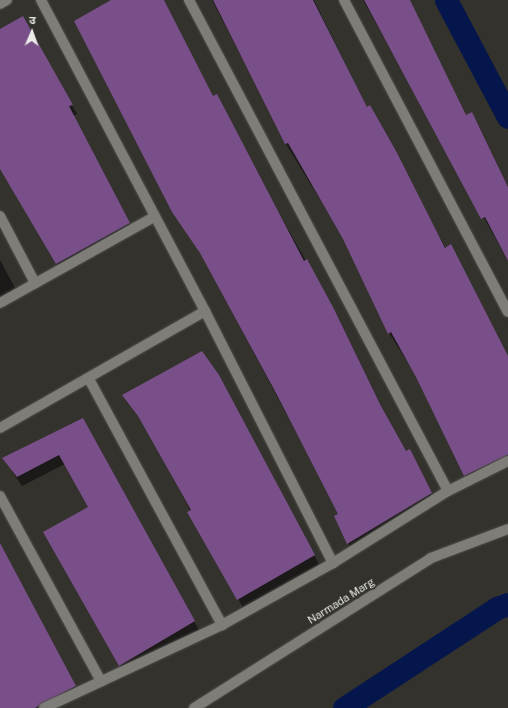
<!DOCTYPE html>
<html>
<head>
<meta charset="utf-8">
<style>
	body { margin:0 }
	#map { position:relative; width:508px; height:708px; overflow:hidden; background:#33322d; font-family:"Public Sans","Noto Sans Devanagari",sans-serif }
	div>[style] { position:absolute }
	.shadow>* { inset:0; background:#0007 }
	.canal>* { height:23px; margin:-11.5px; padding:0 11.5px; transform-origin:11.5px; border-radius:11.5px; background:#05164c }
	.building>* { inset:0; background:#794f89 }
	.roads { filter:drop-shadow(0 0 1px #50504d) drop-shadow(0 0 1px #50504d) }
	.street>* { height:10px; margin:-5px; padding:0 5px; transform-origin:5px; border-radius:5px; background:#7e7d78 }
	span { translate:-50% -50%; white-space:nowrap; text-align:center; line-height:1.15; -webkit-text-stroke:4px #33322d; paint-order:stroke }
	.street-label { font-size:11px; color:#ebebe8 }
	.north { position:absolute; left:12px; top:12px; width:40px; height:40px; -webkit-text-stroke:3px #33322d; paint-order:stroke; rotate:2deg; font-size:11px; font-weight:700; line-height:16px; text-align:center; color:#ebebe8 }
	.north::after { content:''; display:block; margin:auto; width:14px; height:18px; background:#ebebe8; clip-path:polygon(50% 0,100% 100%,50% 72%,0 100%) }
</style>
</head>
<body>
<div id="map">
	<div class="shadow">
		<i style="clip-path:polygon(113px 0,164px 0,213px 97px,339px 319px,386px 416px,406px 452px,414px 459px,436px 503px,353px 553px,336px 517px,340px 515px,204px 259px)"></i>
		<i style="clip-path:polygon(212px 0,314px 0,367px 108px,508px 358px,508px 466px,470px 484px,417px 377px,389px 333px,344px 239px,286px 144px)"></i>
		<i style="clip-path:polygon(363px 0,407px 0,466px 117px,477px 122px,508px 187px,508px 261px)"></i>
		<i style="clip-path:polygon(23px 18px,77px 114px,73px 116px,134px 232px,62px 272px,0 166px,0 31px)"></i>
		<i style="clip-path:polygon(0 260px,19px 295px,0 305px)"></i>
		<i style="clip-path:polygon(223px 385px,319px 564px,243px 608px,144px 424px,124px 396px)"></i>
		<i style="clip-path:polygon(96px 442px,199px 630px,125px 674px,44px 532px,89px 507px,65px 464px,22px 486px,3px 458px)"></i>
		<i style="clip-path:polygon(0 545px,80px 695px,55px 708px,0 708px)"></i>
	</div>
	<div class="canal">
		<i style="left:446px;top:0;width:132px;rotate:62.1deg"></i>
		<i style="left:344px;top:708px;width:183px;rotate:-33.2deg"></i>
		<i style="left:497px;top:608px;width:12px;rotate:-20deg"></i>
	</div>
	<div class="building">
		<i style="clip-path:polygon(111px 0,164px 0,213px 96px,217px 94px,304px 261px,307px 259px,334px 309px,381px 406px,406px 451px,410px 449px,432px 493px,347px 544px,334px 516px,338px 514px,277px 395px,200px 253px,172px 212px,74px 21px)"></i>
		<i style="clip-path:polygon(213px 0,313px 0,367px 107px,370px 105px,396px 151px,445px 248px,451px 244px,508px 356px,508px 455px,464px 476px,416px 377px,391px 332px,388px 334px,343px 239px,288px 143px,285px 144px)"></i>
		<i style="clip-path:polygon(364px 0,410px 0,466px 115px,472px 112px,508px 187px,508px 261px,485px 217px,481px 219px)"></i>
		<i style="clip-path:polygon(23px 16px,73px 105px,69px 106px,130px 223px,56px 264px,0 169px,0 29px)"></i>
		<i style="clip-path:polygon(202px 351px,219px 375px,315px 555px,237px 600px,187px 512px,191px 510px,138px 416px,122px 395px)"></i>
		<i style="clip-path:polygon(83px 418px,195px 621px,119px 666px,43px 532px,88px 507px,59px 455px,17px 477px,2px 458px)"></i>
		<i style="clip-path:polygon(0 543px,76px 686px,35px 708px,0 708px)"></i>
	</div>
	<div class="roads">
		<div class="street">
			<i style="left:41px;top:0;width:352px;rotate:62.2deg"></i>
			<i style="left:205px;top:311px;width:283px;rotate:63.1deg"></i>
			<i style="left:189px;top:0;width:555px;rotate:62.19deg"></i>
			<i style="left:344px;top:0;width:352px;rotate:62.3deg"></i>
			<i style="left:0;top:4px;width:8px;rotate:-30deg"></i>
			<i style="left:0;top:216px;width:76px;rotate:62.4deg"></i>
			<i style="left:0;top:303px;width:176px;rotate:-29.2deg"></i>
			<i style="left:89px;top:379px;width:280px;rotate:61.6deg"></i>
			<i style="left:0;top:428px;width:236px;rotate:-29.7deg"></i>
			<i style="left:0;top:496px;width:211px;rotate:61.4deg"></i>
			<i style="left:44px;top:708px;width:196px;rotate:-25deg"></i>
			<i style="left:222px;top:625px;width:127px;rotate:-29.2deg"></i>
			<i style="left:333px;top:563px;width:136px;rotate:-32.1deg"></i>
			<i style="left:448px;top:491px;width:67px;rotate:-26.6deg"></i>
			<i style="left:194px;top:708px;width:280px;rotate:-32.3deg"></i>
			<i style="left:431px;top:558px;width:82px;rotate:-20.6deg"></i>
		</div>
	</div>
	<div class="street-label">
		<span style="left:341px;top:601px;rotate:-32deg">Narmada Marg</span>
	</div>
	<div class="north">उ</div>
</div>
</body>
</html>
